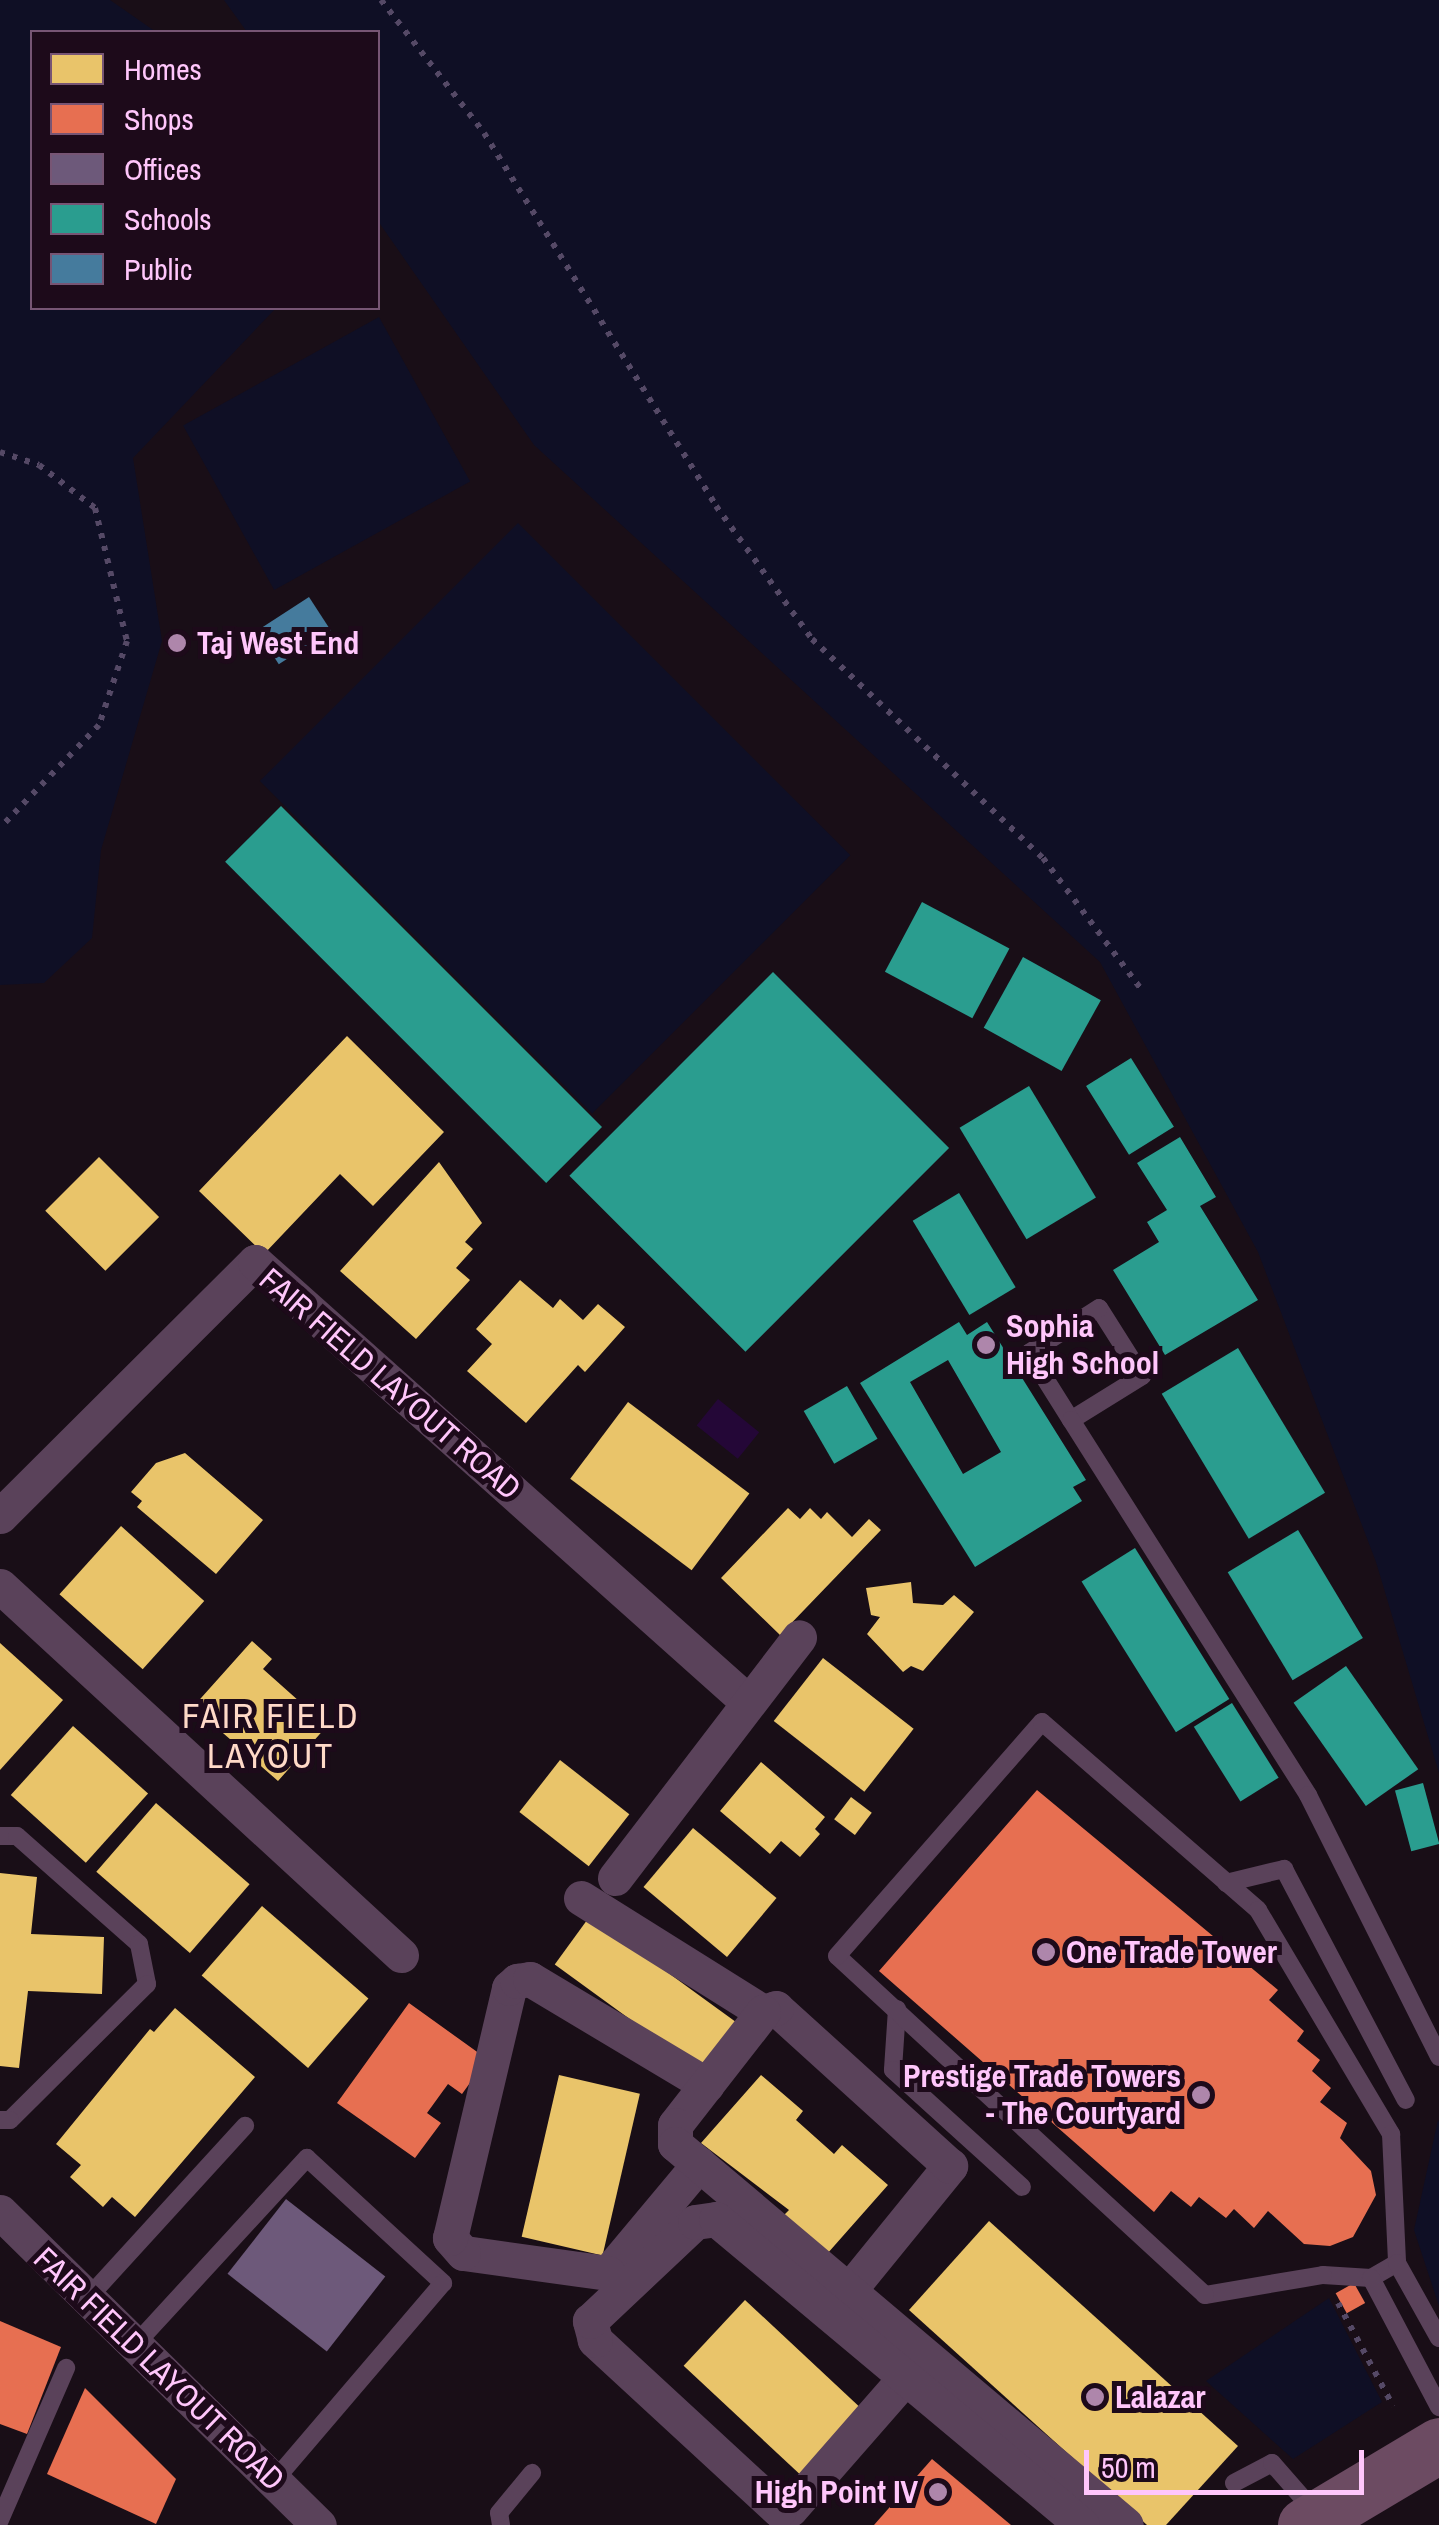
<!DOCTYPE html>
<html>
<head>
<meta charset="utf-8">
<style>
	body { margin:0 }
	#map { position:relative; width:1439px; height:2525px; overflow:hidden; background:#190e17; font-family:"Archivo Narrow",sans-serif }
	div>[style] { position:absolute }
	.green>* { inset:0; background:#0f0f25; transform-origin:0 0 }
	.water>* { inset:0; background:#240737; transform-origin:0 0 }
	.homes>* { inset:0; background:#e9c46a; transform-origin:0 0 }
	.shops>* { inset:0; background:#e76f51; transform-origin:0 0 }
	.offices>* { inset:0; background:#6d597a; transform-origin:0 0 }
	.schools>* { inset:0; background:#2a9d8f; transform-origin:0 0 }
	.public>* { inset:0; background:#457b9d; transform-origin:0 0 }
	.path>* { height:6px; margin-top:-3px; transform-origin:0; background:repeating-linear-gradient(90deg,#554966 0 5px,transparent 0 13px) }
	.lane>* { height:18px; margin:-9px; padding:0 9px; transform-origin:9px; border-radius:9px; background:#5a425a }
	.street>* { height:35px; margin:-17.5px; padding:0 17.5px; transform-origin:17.5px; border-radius:17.5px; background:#5a425a }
	.primary>* { height:55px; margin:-27.5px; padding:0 27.5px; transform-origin:27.5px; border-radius:27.5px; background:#6c4b62 }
	.dots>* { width:28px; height:28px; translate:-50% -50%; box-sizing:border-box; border:5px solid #1d0a1a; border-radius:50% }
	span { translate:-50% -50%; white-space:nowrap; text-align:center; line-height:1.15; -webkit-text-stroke:10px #1d0a1a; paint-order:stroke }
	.poi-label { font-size:32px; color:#ffc6fb; font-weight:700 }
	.left { translate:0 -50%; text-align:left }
	.right { translate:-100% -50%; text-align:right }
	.street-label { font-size:32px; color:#ffc6fb }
	.neighbourhood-label { font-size:35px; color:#ffd9c8; letter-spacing:2.5px }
	.legend { position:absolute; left:30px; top:30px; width:350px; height:280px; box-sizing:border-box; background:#1d0a1a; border:2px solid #775574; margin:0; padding:12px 18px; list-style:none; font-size:30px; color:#ffc6fb }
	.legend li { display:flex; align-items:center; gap:20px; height:50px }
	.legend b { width:50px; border:2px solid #775574 }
	.scale { position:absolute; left:1084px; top:2450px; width:280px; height:45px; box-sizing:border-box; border:5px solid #ffc6fb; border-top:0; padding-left:12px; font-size:30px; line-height:35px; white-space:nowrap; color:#ffc6fb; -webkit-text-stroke:8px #1d0a1a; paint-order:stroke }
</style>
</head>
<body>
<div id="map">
	<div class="green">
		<i style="clip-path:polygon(0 0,110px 0,156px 32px,32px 32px,32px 308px,276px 308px,133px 458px,162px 641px,101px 850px,92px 938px,44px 983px,0 985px)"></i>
		<i style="clip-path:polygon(224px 0,1439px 0,1439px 1773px,1376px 1562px,1258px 1252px,1100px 962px,534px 445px,378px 221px,378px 32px,247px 32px)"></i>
		<i style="left:379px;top:317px;width:188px;height:224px;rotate:61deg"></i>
		<i style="left:518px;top:523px;width:470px;height:365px;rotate:45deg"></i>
		<i style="clip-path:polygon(1438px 2120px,1439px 2122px,1439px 2306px,1414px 2230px)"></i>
		<i style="clip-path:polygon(1329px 2298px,1382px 2402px,1293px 2459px,1206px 2381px)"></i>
	</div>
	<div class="water">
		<i style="left:718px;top:1399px;width:53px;height:34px;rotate:39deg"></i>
	</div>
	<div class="homes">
		<i style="clip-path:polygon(347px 1036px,444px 1132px,373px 1206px,340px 1174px,264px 1254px,199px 1191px)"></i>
		<i style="left:99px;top:1157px;width:85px;height:76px;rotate:45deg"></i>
		<i style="clip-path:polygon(439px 1162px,482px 1223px,465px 1242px,473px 1249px,456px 1268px,470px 1280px,416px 1339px,340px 1271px)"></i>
		<i style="clip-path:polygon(520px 1280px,553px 1308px,560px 1299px,583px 1320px,598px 1304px,625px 1327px,585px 1372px,578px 1365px,526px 1423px,467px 1371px,492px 1344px,476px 1329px)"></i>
		<i style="left:628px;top:1402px;width:152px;height:96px;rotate:37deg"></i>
		<i style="clip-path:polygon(185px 1453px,263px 1520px,216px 1574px,137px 1507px,142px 1501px,131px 1492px,156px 1463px)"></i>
		<i style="clip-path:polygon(788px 1508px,800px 1519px,810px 1508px,821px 1519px,827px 1512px,852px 1537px,869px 1519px,881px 1530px,780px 1635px,721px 1578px)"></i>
		<i style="left:121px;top:1526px;width:112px;height:92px;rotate:42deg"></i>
		<i style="clip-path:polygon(911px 1582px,913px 1603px,943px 1605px,954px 1595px,974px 1612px,923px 1671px,911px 1666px,903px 1672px,867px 1634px,880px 1617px,871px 1615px,866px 1588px)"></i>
		<i style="clip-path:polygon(252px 1641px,272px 1659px,263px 1669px,327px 1726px,278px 1781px,193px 1707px)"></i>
		<i style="clip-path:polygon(0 1643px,63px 1700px,0 1770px)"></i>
		<i style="left:823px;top:1658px;width:115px;height:80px;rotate:38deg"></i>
		<i style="left:73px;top:1726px;width:101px;height:93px;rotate:42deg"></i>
		<i style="left:560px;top:1760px;width:88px;height:66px;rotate:38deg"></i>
		<i style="clip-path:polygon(761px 1762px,825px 1817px,815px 1829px,820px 1834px,800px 1857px,781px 1841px,770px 1854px,720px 1811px)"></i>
		<i style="left:851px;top:1797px;width:26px;height:28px;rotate:37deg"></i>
		<i style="left:156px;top:1803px;width:124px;height:91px;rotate:41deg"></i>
		<i style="left:693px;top:1828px;width:109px;height:77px;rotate:40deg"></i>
		<i style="clip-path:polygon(0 1873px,37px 1877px,31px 1934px,104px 1937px,102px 1994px,28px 1991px,19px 2068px,0 2066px)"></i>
		<i style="left:262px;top:1906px;width:141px;height:92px;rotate:41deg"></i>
		<i style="left:590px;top:1916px;width:182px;height:60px;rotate:36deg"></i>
		<i style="clip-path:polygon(175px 2008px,255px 2077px,135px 2217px,112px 2197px,103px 2207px,70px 2177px,81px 2165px,56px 2144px,150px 2029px,154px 2032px)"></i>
		<i style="left:559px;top:2075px;width:83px;height:166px;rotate:13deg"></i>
		<i style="clip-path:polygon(761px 2075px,803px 2111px,796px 2120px,834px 2154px,842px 2145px,888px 2185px,827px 2254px,783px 2216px,789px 2210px,701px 2143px)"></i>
		<i style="clip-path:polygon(989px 2221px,1238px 2446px,1166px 2525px,1147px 2525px,909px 2310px)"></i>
		<i style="left:745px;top:2300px;width:167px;height:90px;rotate:43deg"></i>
	</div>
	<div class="shops">
		<i style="clip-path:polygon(1037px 1790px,1278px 1990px,1269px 2000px,1304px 2031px,1297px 2041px,1320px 2060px,1312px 2071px,1331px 2088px,1320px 2102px,1347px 2123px,1340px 2138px,1371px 2171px,1376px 2195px,1353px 2237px,1330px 2246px,1304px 2244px,1268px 2211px,1254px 2228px,1234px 2209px,1226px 2218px,1199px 2197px,1191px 2207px,1171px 2191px,1154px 2212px,879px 1971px)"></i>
		<i style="clip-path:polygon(409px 2003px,487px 2059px,462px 2094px,448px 2084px,427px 2113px,441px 2123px,415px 2158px,337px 2103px)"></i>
		<i style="left:1354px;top:2283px;width:23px;height:21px;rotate:61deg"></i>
		<i style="clip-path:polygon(0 2321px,61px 2347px,27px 2434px,0 2424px)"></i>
		<i style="clip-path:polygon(85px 2388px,176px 2479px,156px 2524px,47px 2474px)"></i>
		<i style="clip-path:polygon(932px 2459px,1011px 2525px,874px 2525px)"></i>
	</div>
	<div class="offices">
		<i style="left:286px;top:2199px;width:126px;height:95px;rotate:38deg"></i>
	</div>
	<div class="schools">
		<i style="left:281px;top:806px;width:454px;height:79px;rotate:45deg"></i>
		<i style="left:922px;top:902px;width:99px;height:79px;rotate:28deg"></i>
		<i style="left:1023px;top:957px;width:89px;height:81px;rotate:29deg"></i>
		<i style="left:773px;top:972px;width:249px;height:288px;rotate:45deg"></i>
		<i style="left:1131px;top:1058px;width:81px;height:53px;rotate:58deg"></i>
		<i style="left:1029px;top:1086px;width:130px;height:81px;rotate:59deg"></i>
		<i style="clip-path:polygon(1180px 1137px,1216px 1197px,1200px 1206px,1258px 1300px,1165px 1355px,1113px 1270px,1159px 1242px,1147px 1222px,1167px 1210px,1137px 1163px)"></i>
		<i style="left:959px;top:1193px;width:110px;height:54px;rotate:59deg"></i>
		<i style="clip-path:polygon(evenodd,959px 1322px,967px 1335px,987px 1322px,1086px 1480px,1073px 1487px,1082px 1501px,975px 1567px,860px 1383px,959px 1322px,948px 1360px,1001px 1452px,963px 1474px,910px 1382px,948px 1360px)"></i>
		<i style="left:1238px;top:1348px;width:169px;height:89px;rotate:59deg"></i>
		<i style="left:847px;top:1386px;width:61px;height:50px;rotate:60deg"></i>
		<i style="left:1298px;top:1530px;width:126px;height:82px;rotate:59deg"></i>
		<i style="left:1135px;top:1548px;width:178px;height:63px;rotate:58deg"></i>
		<i style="left:1346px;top:1666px;width:126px;height:64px;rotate:55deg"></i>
		<i style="left:1232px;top:1703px;width:88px;height:45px;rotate:58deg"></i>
		<i style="left:1423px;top:1783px;width:63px;height:29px;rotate:75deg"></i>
	</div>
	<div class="public">
		<i style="left:309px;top:597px;width:40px;height:62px;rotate:57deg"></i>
	</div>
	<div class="path">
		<i style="left:381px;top:0;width:168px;rotate:52.2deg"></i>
		<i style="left:484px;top:133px;width:439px;rotate:58.1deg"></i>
		<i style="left:716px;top:506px;width:164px;rotate:54.2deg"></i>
		<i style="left:812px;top:639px;width:318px;rotate:43.5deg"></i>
		<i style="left:1043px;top:858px;width:164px;rotate:53.2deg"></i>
		<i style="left:0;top:452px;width:41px;rotate:18.4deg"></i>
		<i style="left:39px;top:465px;width:71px;rotate:37.5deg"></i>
		<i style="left:95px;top:508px;width:137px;rotate:76.5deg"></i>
		<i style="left:127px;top:641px;width:89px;rotate:108.4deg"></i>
		<i style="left:99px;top:725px;width:143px;rotate:133.9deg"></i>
		<i style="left:1338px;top:2303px;width:117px;rotate:61.9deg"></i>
	</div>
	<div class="lane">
		<i style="left:1071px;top:1420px;width:84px;rotate:-31.8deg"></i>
		<i style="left:1142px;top:1376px;width:80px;rotate:-122.3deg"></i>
		<i style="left:1099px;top:1308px;width:83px;rotate:147.3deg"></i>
		<i style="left:1029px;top:1353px;width:79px;rotate:57.9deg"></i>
		<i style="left:1071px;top:1420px;width:444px;rotate:57.7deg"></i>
		<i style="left:1308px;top:1795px;width:293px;rotate:63.4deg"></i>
		<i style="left:0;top:1836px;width:17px"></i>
		<i style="left:17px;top:1836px;width:163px;rotate:41.5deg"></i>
		<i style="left:139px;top:1944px;width:41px;rotate:78.7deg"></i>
		<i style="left:147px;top:1984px;width:193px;rotate:135.2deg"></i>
		<i style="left:10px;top:2120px;width:10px;rotate:180deg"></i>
		<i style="left:1226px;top:1883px;width:60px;rotate:-13.6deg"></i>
		<i style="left:1284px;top:1869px;width:261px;rotate:62.2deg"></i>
		<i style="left:897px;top:2009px;width:61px;rotate:93.8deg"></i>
		<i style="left:893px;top:2070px;width:174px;rotate:42.2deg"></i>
		<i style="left:1397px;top:2263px;width:30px;rotate:150deg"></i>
		<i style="left:1371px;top:2278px;width:48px;rotate:-176.4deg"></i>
		<i style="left:1323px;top:2275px;width:120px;rotate:170.4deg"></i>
		<i style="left:1205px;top:2295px;width:500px;rotate:-137.35deg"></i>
		<i style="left:837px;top:1956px;width:311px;rotate:-48.8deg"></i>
		<i style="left:1042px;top:1722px;width:286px;rotate:41deg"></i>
		<i style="left:1258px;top:1910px;width:261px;rotate:59.3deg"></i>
		<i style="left:1391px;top:2134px;width:129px;rotate:87.3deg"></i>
		<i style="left:1397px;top:2263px;width:86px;rotate:60.8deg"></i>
		<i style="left:1371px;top:2278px;width:146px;rotate:62.2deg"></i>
		<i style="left:86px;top:2300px;width:236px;rotate:-47.6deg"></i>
		<i style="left:133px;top:2347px;width:257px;rotate:-47.4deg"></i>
		<i style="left:307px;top:2158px;width:185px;rotate:42.6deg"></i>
		<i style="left:443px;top:2283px;width:260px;rotate:130.5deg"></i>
		<i style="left:1234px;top:2483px;width:43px;rotate:-27.8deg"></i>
		<i style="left:1272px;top:2463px;width:65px;rotate:48.7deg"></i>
		<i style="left:0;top:2520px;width:166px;rotate:-66.5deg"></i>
		<i style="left:501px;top:2525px;width:12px;rotate:-99deg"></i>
		<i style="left:499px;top:2513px;width:52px;rotate:-50.5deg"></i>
	</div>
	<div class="street">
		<i style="left:0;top:1516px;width:360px;rotate:-44.9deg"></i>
		<i style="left:255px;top:1262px;width:661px;rotate:41.75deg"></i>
		<i style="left:0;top:1586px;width:545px;rotate:42.62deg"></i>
		<i style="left:615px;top:1878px;width:303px;rotate:-52.6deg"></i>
		<i style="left:581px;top:1898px;width:215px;rotate:32.1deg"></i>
		<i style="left:699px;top:2164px;width:142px;rotate:129.9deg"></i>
		<i style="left:608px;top:2273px;width:146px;rotate:-172.1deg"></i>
		<i style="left:463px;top:2253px;width:20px;rotate:-131deg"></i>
		<i style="left:450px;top:2238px;width:257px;rotate:-76.7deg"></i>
		<i style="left:509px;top:1988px;width:11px;rotate:-41deg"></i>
		<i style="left:517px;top:1981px;width:13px;rotate:-9deg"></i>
		<i style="left:530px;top:1979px;width:206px;rotate:30.9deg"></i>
		<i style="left:0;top:2212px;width:447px;rotate:44.5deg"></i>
		<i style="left:850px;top:2289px;width:159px;rotate:-50.9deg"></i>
		<i style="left:950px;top:2166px;width:235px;rotate:-137.8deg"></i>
		<i style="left:776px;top:2008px;width:14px;rotate:163deg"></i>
		<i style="left:763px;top:2012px;width:143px;rotate:127.9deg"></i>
		<i style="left:675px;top:2125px;width:19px;rotate:90deg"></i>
		<i style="left:675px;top:2144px;width:590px;rotate:40.19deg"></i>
		<i style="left:904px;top:2379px;width:173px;rotate:131.2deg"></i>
		<i style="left:790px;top:2509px;width:11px;rotate:175deg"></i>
		<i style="left:779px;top:2510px;width:251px;rotate:-137.3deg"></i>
		<i style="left:595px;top:2340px;width:20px;rotate:-105deg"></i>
		<i style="left:590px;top:2321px;width:144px;rotate:-43.3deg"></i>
		<i style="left:695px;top:2222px;width:21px;rotate:-8deg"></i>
		<i style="left:716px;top:2219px;width:477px;rotate:39.9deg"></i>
	</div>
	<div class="primary">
		<i style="left:1305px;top:2525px;width:156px;rotate:-30.8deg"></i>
	</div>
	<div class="dots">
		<i style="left:177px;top:643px;background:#ae86ab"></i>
		<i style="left:986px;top:1345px;background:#ae86ab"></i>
		<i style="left:1046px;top:1952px;background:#ae86ab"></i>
		<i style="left:1201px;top:2095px;background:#ae86ab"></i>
		<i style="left:1095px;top:2397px;background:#ae86ab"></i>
		<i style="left:938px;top:2492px;background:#ae86ab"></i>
	</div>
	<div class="poi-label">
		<span class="left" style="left:197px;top:643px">Taj West End</span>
		<span class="left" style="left:1006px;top:1345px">Sophia<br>High School</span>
		<span class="left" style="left:1066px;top:1952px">One Trade Tower</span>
		<span class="right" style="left:1181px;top:2095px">Prestige Trade Towers<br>- The Courtyard</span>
		<span class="left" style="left:1115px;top:2397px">Lalazar</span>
		<span class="right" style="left:918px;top:2492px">High Point IV</span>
	</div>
	<div class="street-label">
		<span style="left:390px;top:1384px;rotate:41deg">FAIR FIELD LAYOUT ROAD</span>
		<span style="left:159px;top:2369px;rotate:44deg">FAIR FIELD LAYOUT ROAD</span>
	</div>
	<div class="neighbourhood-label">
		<span style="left:271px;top:1736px">FAIR FIELD<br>LAYOUT</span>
	</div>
	<ul class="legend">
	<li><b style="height:28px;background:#e9c46a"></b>Homes</li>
	<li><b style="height:28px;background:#e76f51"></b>Shops</li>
	<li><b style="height:28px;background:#6d597a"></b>Offices</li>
	<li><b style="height:28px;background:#2a9d8f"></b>Schools</li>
	<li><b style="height:28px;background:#457b9d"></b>Public</li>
	</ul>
	<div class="scale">50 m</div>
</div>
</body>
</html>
